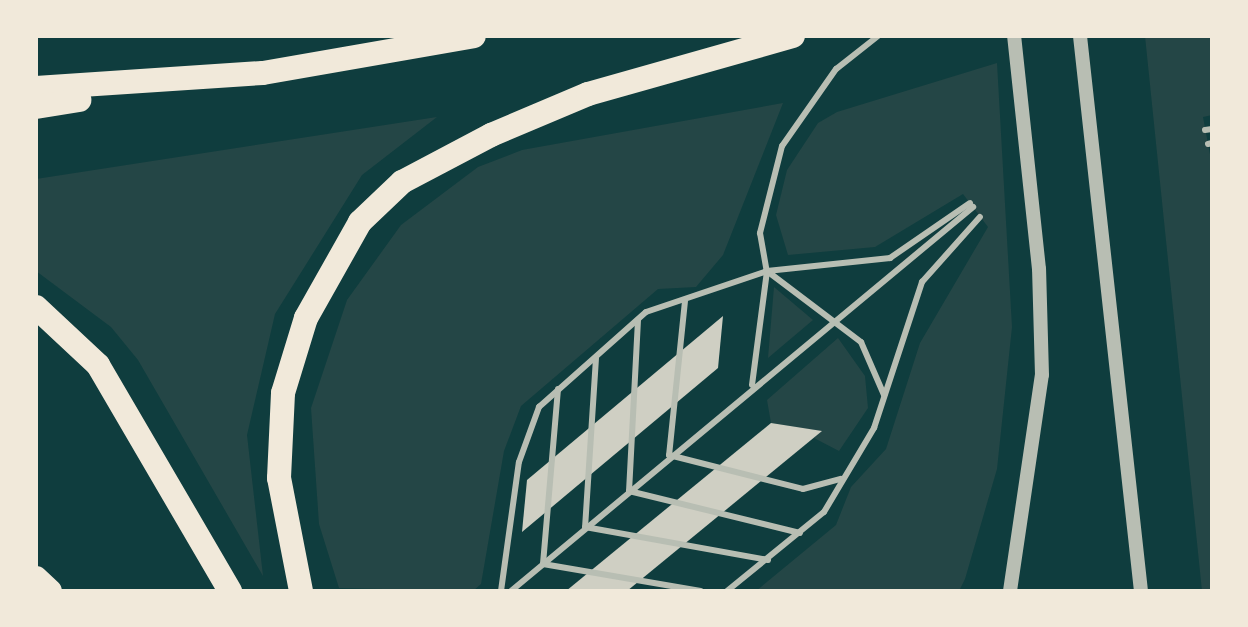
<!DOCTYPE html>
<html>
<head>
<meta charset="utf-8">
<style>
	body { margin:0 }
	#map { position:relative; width:1248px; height:627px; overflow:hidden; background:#0f3d3e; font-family:"Golos Text",sans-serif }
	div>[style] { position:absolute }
	.green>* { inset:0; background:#244646 }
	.building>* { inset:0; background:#cfcfc3 }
	.service>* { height:6px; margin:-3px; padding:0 3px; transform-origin:3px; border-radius:3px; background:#b8beb3 }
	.tertiary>* { height:14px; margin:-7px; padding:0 7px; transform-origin:7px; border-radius:7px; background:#b8beb3 }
	.motorway>* { height:24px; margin:-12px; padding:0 12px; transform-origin:12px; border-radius:12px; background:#f1e9da }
	span { translate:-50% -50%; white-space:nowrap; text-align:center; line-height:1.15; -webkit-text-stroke:8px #f1e9da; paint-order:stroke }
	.frame { position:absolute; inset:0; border:38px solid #f1e9da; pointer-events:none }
</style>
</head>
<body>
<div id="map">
	<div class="green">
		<i style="clip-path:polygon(1145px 36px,1212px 36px,1212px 115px,1203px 117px,1212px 165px,1212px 591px,1202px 591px)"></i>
		<i style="clip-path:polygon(997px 63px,1012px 327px,997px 469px,965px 579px,959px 591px,756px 591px,836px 525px,851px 487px,886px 449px,920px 343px,988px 227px,963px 194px,875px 247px,788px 255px,776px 215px,787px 170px,818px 123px,837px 112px)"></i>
		<i style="clip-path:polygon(783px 103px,723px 255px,696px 287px,658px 289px,521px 406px,504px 451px,481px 584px,473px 591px,339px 588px,319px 524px,311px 408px,347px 300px,401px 225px,478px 167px,522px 150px)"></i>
		<i style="clip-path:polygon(437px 117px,362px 175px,275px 314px,247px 435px,263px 576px,138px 360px,111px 327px,36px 271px,36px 179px)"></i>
		<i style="clip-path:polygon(774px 287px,813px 320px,768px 358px)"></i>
		<i style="clip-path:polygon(838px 338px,865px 376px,868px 408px,839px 451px,814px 438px,821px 431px,771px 423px,767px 400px)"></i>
	</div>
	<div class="building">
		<i style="clip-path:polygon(723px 316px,718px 368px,522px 532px,527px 480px)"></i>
		<i style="clip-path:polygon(771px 423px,822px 431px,627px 591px,566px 591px)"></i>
	</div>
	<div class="service">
		<i style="left:878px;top:36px;width:53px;rotate:141.8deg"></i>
		<i style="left:836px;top:69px;width:94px;rotate:125deg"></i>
		<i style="left:782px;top:146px;width:90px;rotate:104.2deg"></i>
		<i style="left:760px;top:233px;width:39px;rotate:80deg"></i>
		<i style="left:767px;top:271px;width:118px;rotate:37.1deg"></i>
		<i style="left:861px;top:342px;width:58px;rotate:66.5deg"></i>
		<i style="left:1205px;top:130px;width:7px;rotate:-8deg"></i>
		<i style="left:1208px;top:144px;width:4px;rotate:-14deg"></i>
		<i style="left:685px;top:301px;width:155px;rotate:95.9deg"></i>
		<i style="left:669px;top:455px;width:138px;rotate:14.2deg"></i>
		<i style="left:803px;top:489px;width:39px;rotate:-15deg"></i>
		<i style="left:638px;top:320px;width:171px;rotate:93deg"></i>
		<i style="left:629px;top:491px;width:176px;rotate:13.8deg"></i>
		<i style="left:596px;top:358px;width:169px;rotate:93.7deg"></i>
		<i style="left:585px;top:527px;width:186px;rotate:10.2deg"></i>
		<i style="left:752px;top:385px;width:115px;rotate:-82.5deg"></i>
		<i style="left:558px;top:389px;width:176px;rotate:94.9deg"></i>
		<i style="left:543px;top:564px;width:160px;rotate:9.7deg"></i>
		<i style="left:501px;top:591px;width:130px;rotate:-82.1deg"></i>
		<i style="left:519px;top:462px;width:59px;rotate:-70deg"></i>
		<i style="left:539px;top:407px;width:143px;rotate:-41.6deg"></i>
		<i style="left:646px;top:312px;width:128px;rotate:-18.7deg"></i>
		<i style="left:767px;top:271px;width:124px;rotate:-6deg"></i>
		<i style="left:890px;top:258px;width:97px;rotate:-34.5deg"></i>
		<i style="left:511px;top:591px;width:601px;rotate:-39.73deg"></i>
		<i style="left:727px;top:591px;width:125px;rotate:-39.2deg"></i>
		<i style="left:824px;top:512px;width:98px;rotate:-59.2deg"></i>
		<i style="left:874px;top:428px;width:154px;rotate:-71.8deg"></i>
		<i style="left:922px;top:282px;width:87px;rotate:-48.3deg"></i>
	</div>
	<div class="tertiary">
		<i style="left:1080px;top:36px;width:558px;rotate:83.73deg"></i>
		<i style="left:1010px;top:591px;width:218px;rotate:-81.6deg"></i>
		<i style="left:1042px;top:375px;width:106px;rotate:-91.6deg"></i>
		<i style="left:1039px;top:269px;width:234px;rotate:-96.1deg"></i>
	</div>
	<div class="motorway">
		<i style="left:36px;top:88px;width:227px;rotate:-3.8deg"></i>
		<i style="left:263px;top:73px;width:214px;rotate:-9.9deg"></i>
		<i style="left:36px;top:107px;width:44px;rotate:-9.2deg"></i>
		<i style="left:36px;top:307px;width:85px;rotate:43.1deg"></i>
		<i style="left:98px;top:365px;width:262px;rotate:59.7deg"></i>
		<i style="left:36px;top:578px;width:19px;rotate:43deg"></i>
		<i style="left:301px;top:591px;width:115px;rotate:-101deg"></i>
		<i style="left:279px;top:478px;width:85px;rotate:-87.3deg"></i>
		<i style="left:283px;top:393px;width:78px;rotate:-73deg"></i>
		<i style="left:306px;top:318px;width:110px;rotate:-60.6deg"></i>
		<i style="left:360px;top:222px;width:58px;rotate:-43.6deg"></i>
		<i style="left:402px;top:182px;width:101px;rotate:-27.8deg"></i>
		<i style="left:491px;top:135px;width:105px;rotate:-22.9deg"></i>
		<i style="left:588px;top:94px;width:213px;rotate:-15.8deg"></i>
	</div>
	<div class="frame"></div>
</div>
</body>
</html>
